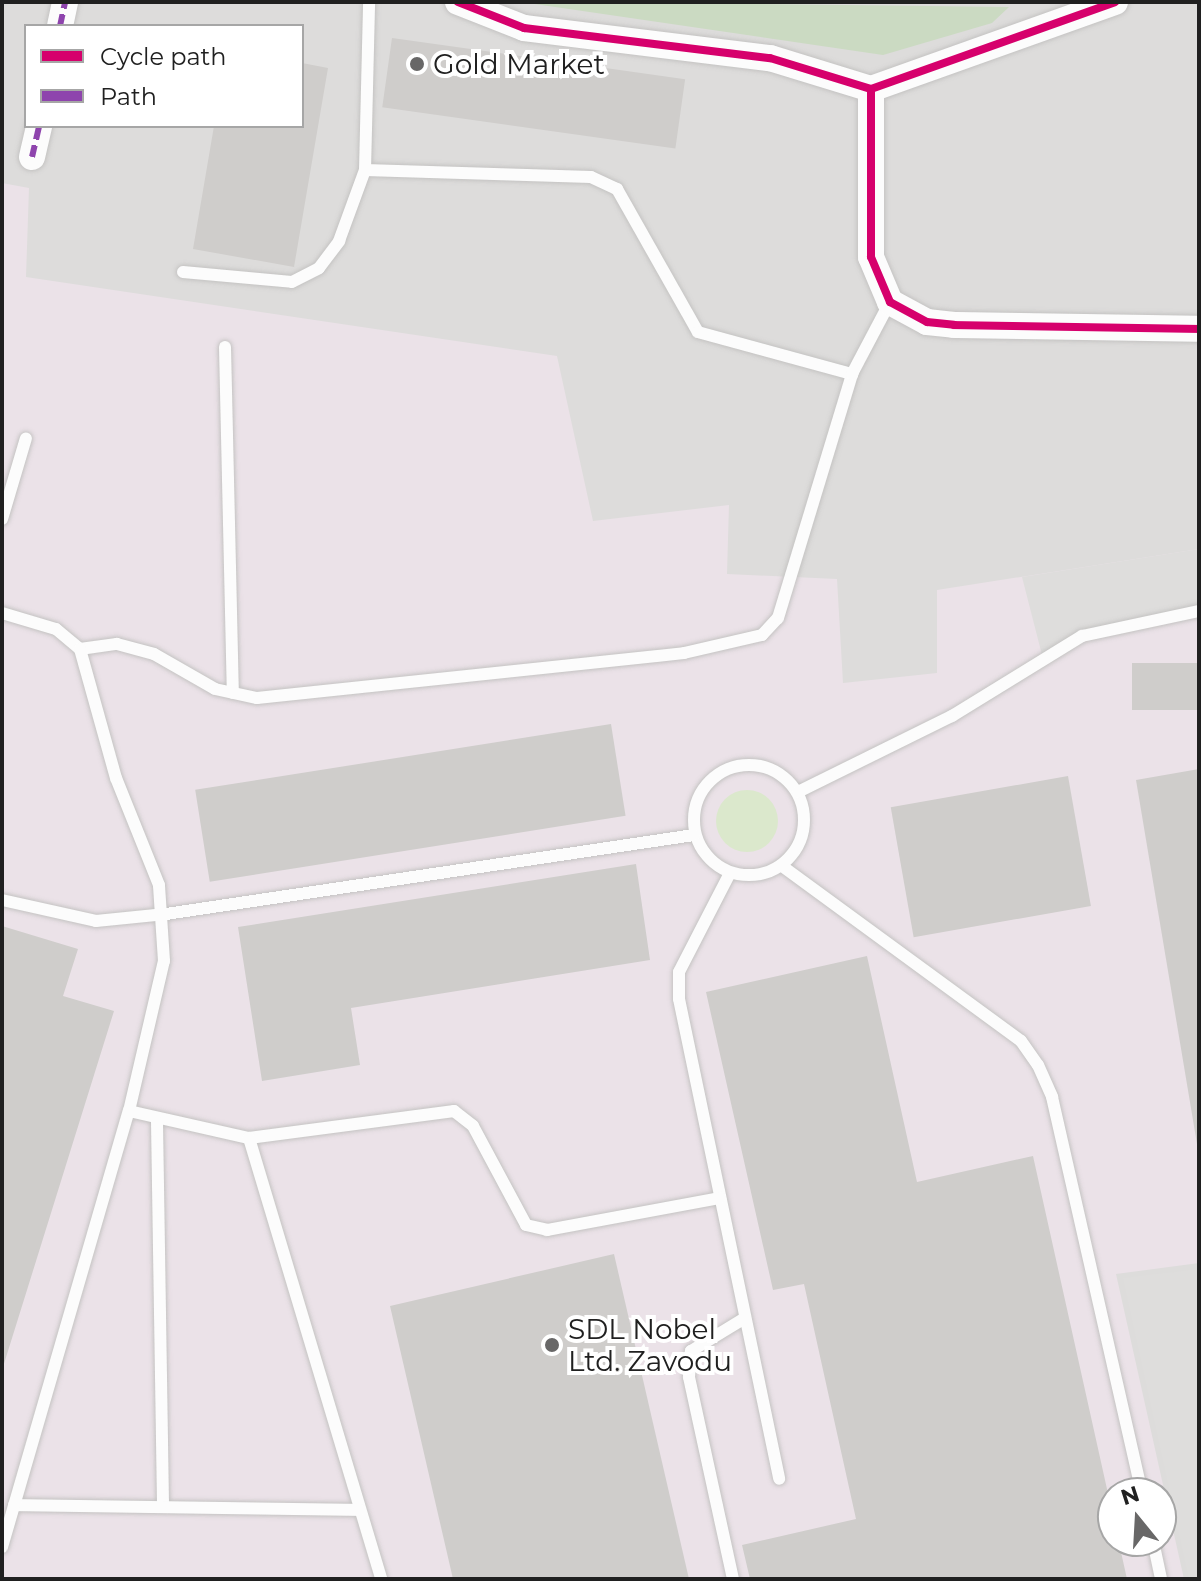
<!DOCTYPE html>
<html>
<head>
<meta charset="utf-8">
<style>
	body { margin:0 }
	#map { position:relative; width:1201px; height:1581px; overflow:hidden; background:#eeecea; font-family:Montserrat,sans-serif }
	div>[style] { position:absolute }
	.residential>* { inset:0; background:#dddcdb }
	.industrial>* { inset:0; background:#ebe2e8 }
	.grass>* { inset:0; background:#dbe8cc }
	.round { border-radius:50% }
	.forest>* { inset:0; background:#cbdac2 }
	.parking>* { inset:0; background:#dedddc }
	.building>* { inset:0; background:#cfcdcb; transform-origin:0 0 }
	.roads { filter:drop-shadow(0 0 2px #c4c3c2) drop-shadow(0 0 2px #c4c3c2) }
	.service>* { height:12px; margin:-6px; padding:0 6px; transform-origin:6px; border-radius:6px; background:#fcfcfc }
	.service>.ring { margin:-6px; padding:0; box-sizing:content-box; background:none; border:12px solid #fcfcfc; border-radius:50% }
	.minor>* { height:26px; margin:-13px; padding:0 13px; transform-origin:13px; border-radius:13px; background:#fcfcfc }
	.quiet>* { height:6px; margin-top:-3px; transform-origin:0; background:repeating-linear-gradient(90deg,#8e44ad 0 12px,transparent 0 18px) }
	.cycleway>* { height:8px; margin:-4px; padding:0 4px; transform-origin:4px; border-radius:4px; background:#d6006c }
	.dots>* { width:22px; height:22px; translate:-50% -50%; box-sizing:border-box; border:4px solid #fff; border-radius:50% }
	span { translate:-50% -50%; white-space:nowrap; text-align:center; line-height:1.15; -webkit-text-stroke:8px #fff; paint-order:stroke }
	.poi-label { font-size:28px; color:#202020 }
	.left { translate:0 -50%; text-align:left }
	.frame { position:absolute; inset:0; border:4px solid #202020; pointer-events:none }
	.legend { position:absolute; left:24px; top:24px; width:280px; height:104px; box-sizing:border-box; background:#fff; border:2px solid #a6a6a6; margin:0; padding:10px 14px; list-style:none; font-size:24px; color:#202020 }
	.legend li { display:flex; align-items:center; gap:16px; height:40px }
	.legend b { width:40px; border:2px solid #a6a6a6 }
	.north { position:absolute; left:1097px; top:1477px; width:80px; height:80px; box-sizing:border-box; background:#fff; border:2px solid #a6a6a6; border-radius:50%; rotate:342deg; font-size:22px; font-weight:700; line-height:32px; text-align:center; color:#202020 }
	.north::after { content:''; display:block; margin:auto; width:28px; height:36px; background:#686767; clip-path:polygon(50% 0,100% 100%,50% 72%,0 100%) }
</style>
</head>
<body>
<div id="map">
	<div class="residential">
		<i style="clip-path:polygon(evenodd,2px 2px,1199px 2px,1199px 1579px,2px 1579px,2px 2px,26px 26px,302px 26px,302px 126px,26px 126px,26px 26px,2px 2px,1113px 1493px,1161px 1493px,1161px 1541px,1113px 1541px,1113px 1493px)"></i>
	</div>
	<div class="industrial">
		<i style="clip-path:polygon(evenodd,2px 183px,29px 188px,26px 277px,557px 356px,593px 521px,729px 505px,727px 574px,837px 579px,843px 683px,937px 673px,937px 590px,1199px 549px,1199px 1263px,1116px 1274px,1184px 1579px,2px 1579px,2px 183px,1113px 1493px,1161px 1493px,1161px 1541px,1113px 1541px,1113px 1493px)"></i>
	</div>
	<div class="grass">
		<i class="round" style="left:716px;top:790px;width:62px;height:62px"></i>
	</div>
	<div class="forest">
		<i style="clip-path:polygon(521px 2px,592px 2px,1009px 7px,992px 23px,883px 55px)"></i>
	</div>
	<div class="parking">
		<i style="clip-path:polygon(1199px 549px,1199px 611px,1121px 624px,1042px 655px,1022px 577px)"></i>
		<i style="clip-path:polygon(1199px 1269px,1199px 1579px,1189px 1579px,1123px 1278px)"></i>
	</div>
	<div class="building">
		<i style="left:392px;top:38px;width:296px;height:70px;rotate:8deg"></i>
		<i style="clip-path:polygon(302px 63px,328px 68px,294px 267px,193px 249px,214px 126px,302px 126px)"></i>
		<i style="left:1199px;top:663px;width:47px;height:67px;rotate:90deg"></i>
		<i style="left:611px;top:724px;width:93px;height:421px;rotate:81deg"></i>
		<i style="clip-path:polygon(1199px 769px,1199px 1144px,1197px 1144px,1136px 780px)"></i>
		<i style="left:1068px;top:776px;width:132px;height:180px;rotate:80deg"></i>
		<i style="clip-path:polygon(636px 864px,650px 960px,351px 1008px,360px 1065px,262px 1081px,238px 927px)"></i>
		<i style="clip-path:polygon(2px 926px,78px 949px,63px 996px,114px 1011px,3px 1367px)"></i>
		<i style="clip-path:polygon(867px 956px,917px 1182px,1033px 1156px,1127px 1579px,750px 1579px,742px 1545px,856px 1519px,804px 1284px,773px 1290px,706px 992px)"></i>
		<i style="clip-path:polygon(614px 1254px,689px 1579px,453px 1579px,390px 1306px)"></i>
	</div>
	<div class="roads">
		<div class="service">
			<i style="left:365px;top:170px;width:226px;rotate:1.8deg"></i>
			<i style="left:591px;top:177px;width:29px;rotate:25deg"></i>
			<i style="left:617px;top:189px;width:164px;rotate:60.5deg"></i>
			<i style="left:698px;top:332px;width:160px;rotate:15.3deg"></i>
			<i style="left:183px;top:272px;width:109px;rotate:5.2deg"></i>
			<i style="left:292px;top:282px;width:30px;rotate:-27deg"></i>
			<i style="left:319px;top:268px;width:34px;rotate:-53deg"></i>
			<i style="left:339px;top:241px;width:76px;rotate:-69.9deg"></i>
			<i style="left:365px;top:170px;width:168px;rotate:-88.6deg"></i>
			<i style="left:225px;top:347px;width:346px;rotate:88.7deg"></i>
			<i style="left:2px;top:519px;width:84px;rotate:-73.5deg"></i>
			<i style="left:2px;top:613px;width:56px;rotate:16.5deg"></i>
			<i style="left:56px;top:629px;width:31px;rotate:40deg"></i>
			<i style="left:80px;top:649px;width:37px;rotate:-8deg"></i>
			<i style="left:117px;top:644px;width:38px;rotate:15deg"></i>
			<i style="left:154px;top:654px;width:70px;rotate:29.8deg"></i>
			<i style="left:215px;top:689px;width:43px;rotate:12.1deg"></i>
			<i style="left:257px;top:698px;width:429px;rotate:-6deg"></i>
			<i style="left:684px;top:653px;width:80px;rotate:-13deg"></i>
			<i style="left:762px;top:635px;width:23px;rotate:-47deg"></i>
			<i style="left:778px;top:618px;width:255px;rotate:-73.1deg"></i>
			<i style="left:852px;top:374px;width:81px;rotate:-62.2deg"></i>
			<i class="ring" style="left:694px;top:765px;width:98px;height:98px"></i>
			<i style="left:798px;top:792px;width:172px;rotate:-26.3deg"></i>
			<i style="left:952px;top:716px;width:153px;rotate:-31.6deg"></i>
			<i style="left:1082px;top:636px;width:120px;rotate:-12.1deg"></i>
			<i style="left:782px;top:866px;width:296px;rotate:36.2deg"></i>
			<i style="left:1021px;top:1041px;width:29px;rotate:55deg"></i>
			<i style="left:1038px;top:1065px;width:35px;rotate:66deg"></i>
			<i style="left:1052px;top:1097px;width:406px;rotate:77.2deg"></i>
			<i style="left:730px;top:873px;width:111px;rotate:117.3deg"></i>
			<i style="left:679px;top:972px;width:27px;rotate:90deg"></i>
			<i style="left:679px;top:999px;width:490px;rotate:78.2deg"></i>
			<i style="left:2px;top:900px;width:96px;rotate:12.6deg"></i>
			<i style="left:96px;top:921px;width:70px;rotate:-5.7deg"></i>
			<i style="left:166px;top:914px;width:534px;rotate:-8.51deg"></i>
			<i style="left:129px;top:1111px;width:123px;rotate:12.7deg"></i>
			<i style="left:249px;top:1138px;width:207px;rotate:-7.5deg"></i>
			<i style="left:454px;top:1111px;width:24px;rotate:38deg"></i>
			<i style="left:473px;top:1126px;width:112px;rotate:61.8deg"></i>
			<i style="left:526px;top:1225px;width:22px;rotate:13deg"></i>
			<i style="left:547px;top:1230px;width:176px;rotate:-10.5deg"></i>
			<i style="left:157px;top:1122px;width:382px;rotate:89.1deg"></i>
			<i style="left:249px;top:1138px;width:460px;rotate:73.3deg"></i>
			<i style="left:14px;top:1505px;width:345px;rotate:0.8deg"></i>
			<i style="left:1153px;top:1541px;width:39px;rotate:78deg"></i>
			<i style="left:2px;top:1547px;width:454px;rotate:-73.8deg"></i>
			<i style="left:129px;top:1111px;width:154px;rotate:-76.9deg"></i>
			<i style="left:164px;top:961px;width:76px;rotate:-93.8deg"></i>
			<i style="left:159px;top:885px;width:115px;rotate:-111.9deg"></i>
			<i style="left:116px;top:778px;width:134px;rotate:-105.6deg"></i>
			<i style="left:733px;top:1579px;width:207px;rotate:-102.3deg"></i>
			<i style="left:689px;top:1377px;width:26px;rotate:-86deg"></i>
			<i style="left:691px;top:1351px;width:63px;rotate:-31.4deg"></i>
		</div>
		<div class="minor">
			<i style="left:458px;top:2px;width:71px;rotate:21.5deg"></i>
			<i style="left:524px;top:28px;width:248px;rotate:7deg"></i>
			<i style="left:770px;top:58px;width:106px;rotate:17.1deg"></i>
			<i style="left:871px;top:89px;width:259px;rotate:-19.6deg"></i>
			<i style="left:60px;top:26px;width:25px;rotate:-78deg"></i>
			<i style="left:871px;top:89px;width:168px;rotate:90deg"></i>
			<i style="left:871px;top:257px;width:49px;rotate:67.1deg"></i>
			<i style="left:890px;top:302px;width:42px;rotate:28.4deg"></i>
			<i style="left:927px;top:322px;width:27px;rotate:6deg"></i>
			<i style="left:954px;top:325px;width:245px;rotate:0.9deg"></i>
			<i style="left:32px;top:157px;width:32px;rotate:-77deg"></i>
		</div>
	</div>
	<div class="quiet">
		<i style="left:60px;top:26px;width:25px;rotate:-78deg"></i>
		<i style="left:32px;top:157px;width:32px;rotate:-77deg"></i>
	</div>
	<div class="cycleway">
		<i style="left:458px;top:2px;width:71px;rotate:21.5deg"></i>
		<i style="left:524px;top:28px;width:248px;rotate:7deg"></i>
		<i style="left:770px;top:58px;width:106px;rotate:17.1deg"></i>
		<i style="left:871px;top:89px;width:259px;rotate:-19.6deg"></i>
		<i style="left:871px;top:89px;width:168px;rotate:90deg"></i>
		<i style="left:871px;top:257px;width:49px;rotate:67.1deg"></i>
		<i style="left:890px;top:302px;width:42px;rotate:28.4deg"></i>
		<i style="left:927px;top:322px;width:27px;rotate:6deg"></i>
		<i style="left:954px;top:325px;width:245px;rotate:0.9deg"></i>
	</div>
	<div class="dots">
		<i style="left:417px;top:64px;background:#686767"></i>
		<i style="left:552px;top:1345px;background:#686767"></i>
	</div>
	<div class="poi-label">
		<span class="left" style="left:433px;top:64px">Gold Market</span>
		<span class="left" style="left:568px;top:1345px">SDL Nobel<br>Ltd. Zavodu</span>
	</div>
	<div class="frame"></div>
	<ul class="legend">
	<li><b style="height:10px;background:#d6006c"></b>Cycle path</li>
	<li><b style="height:10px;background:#8e44ad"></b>Path</li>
	</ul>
	<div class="north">N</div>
</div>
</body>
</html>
